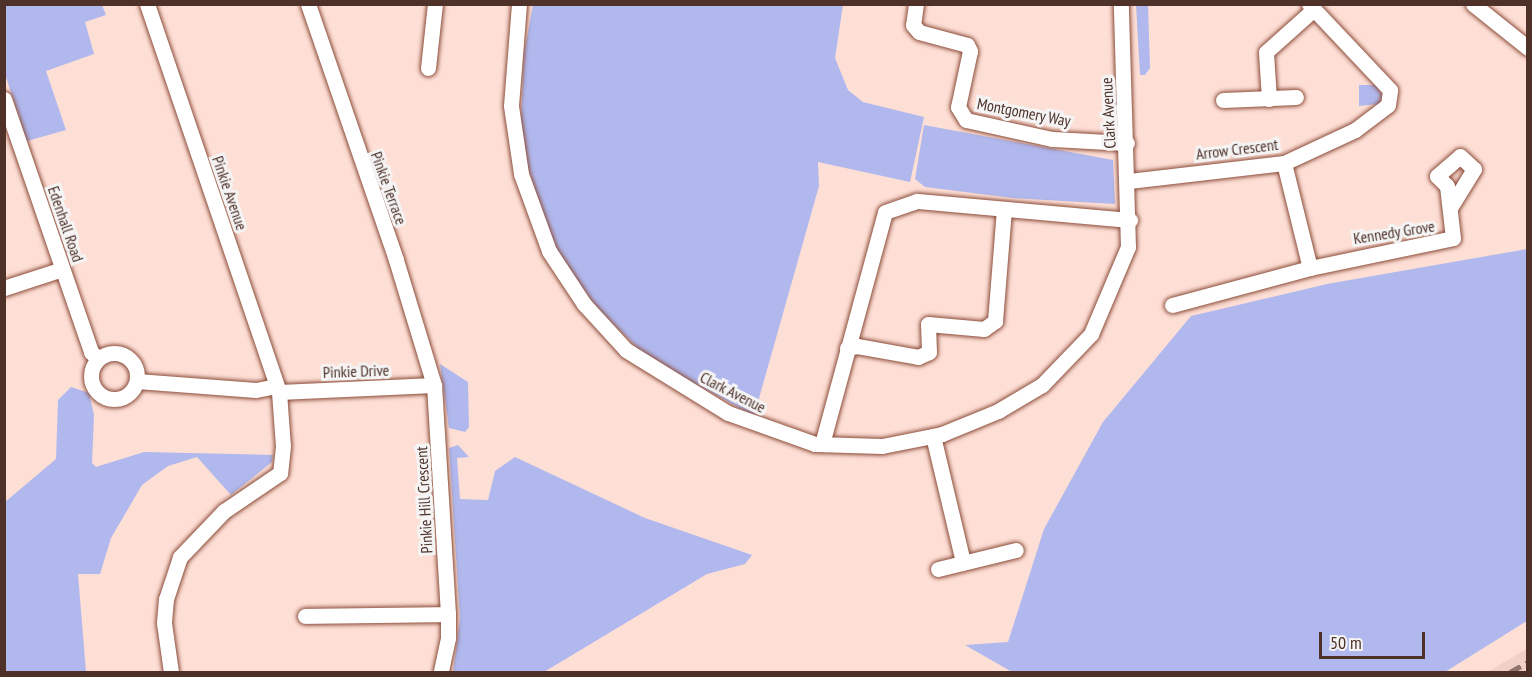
<!DOCTYPE html>
<html>
<head>
<meta charset="utf-8">
<style>
	body { margin:0 }
	#map { position:relative; width:1532px; height:677px; overflow:hidden; background:#fedfd6; font-family:"PT Sans Narrow",sans-serif }
	div>[style] { position:absolute }
	.built>* { inset:0; background:#f1d0c6 }
	.green>* { inset:0; background:#b0b8ee }
	.roads { filter:drop-shadow(0 0 2px #8b4c39) drop-shadow(0 0 2px #8b4c39) }
	.minor>* { height:15px; margin:-7.5px; padding:0 7.5px; transform-origin:7.5px; border-radius:7.5px; background:#fff }
	.minor>.ring { margin:-7.5px; padding:0; box-sizing:content-box; background:none; border:15px solid #fff; border-radius:50% }
	.rail>* { height:4.5px; margin-top:-2.25px; transform-origin:0; background:repeating-linear-gradient(90deg,#90736a 0 12px,transparent 0 18px) }
	span { translate:-50% -50%; white-space:nowrap; text-align:center; line-height:1.15; -webkit-text-stroke:6px #f4f4f4; paint-order:stroke }
	.street-label { font-size:16px; color:#4e3129 }
	.frame { position:absolute; inset:0; border:6px solid #4e3129; pointer-events:none }
	.scale { position:absolute; left:1319px; top:632px; width:106px; height:27px; box-sizing:border-box; border:3px solid #4e3129; border-top:0; padding-left:8px; font-size:18px; line-height:21px; white-space:nowrap; color:#4e3129; -webkit-text-stroke:4px #f4f4f4; paint-order:stroke }
</style>
</head>
<body>
<div id="map">
	<div class="built">
		<i style="clip-path:polygon(1527px 649px,1527px 672px,1487px 672px)"></i>
	</div>
	<div class="green">
		<i style="clip-path:polygon(4px 5px,102px 5px,106px 15px,85px 22px,94px 54px,46px 71px,66px 130px,27px 141px,5px 74px)"></i>
		<i style="clip-path:polygon(533px 5px,843px 5px,835px 58px,848px 90px,863px 102px,924px 117px,910px 182px,818px 162px,819px 186px,754px 416px,647px 357px,597px 308px,552px 243px,520px 142px,524px 53px)"></i>
		<i style="clip-path:polygon(1136px 5px,1148px 5px,1150px 68px,1145px 75px,1140px 75px)"></i>
		<i style="clip-path:polygon(1359px 85px,1376px 85px,1382px 96px,1379px 104px,1359px 106px)"></i>
		<i style="clip-path:polygon(924px 125px,1113px 160px,1115px 204px,1013px 198px,925px 187px,915px 179px)"></i>
		<i style="clip-path:polygon(1527px 249px,1527px 621px,1445px 672px,1012px 672px,965px 645px,1008px 642px,1044px 529px,1103px 422px,1191px 316px,1327px 284px)"></i>
		<i style="clip-path:polygon(440px 364px,468px 382px,469px 427px,465px 432px,449px 428px)"></i>
		<i style="clip-path:polygon(71px 387px,89px 393px,94px 415px,92px 463px,96px 467px,144px 452px,273px 455px,272px 462px,231px 495px,197px 457px,168px 466px,142px 485px,111px 538px,100px 574px,78px 574px,86px 672px,5px 672px,5px 502px,56px 459px,58px 400px)"></i>
		<i style="clip-path:polygon(458px 445px,469px 457px,457px 458px,460px 499px,488px 500px,495px 471px,515px 457px,645px 518px,752px 555px,745px 564px,707px 574px,544px 672px,453px 672px,460px 618px,449px 448px)"></i>
	</div>
	<div class="roads">
		<div class="minor">
			<i style="left:147px;top:4px;width:410px;rotate:71.2deg"></i>
			<i style="left:279px;top:392px;width:54px;rotate:85.8deg"></i>
			<i style="left:283px;top:446px;width:27px;rotate:96deg"></i>
			<i style="left:280px;top:473px;width:68px;rotate:145.8deg"></i>
			<i style="left:224px;top:511px;width:64px;rotate:133.7deg"></i>
			<i style="left:180px;top:557px;width:44px;rotate:108.4deg"></i>
			<i style="left:166px;top:599px;width:24px;rotate:95deg"></i>
			<i style="left:164px;top:623px;width:49px;rotate:81.9deg"></i>
			<i style="left:308px;top:4px;width:271px;rotate:71deg"></i>
			<i style="left:396px;top:260px;width:131px;rotate:73.1deg"></i>
			<i style="left:434px;top:385px;width:229px;rotate:86.5deg"></i>
			<i style="left:448px;top:614px;width:24px;rotate:90deg"></i>
			<i style="left:448px;top:638px;width:35px;rotate:102deg"></i>
			<i style="left:519px;top:4px;width:102px;rotate:94.5deg"></i>
			<i style="left:511px;top:106px;width:69px;rotate:81.6deg"></i>
			<i style="left:521px;top:174px;width:82px;rotate:70deg"></i>
			<i style="left:549px;top:251px;width:64px;rotate:56.6deg"></i>
			<i style="left:584px;top:304px;width:62px;rotate:47.6deg"></i>
			<i style="left:626px;top:350px;width:120px;rotate:31.7deg"></i>
			<i style="left:728px;top:413px;width:92px;rotate:19.6deg"></i>
			<i style="left:815px;top:444px;width:67px;rotate:1.7deg"></i>
			<i style="left:882px;top:446px;width:61px;rotate:-11.3deg"></i>
			<i style="left:942px;top:434px;width:61px;rotate:-22.3deg"></i>
			<i style="left:998px;top:411px;width:51px;rotate:-30.6deg"></i>
			<i style="left:1042px;top:385px;width:71px;rotate:-46.1deg"></i>
			<i style="left:1091px;top:334px;width:95px;rotate:-67deg"></i>
			<i style="left:1128px;top:247px;width:243px;rotate:-91.7deg"></i>
			<i style="left:916px;top:4px;width:21px;rotate:98deg"></i>
			<i style="left:913px;top:25px;width:9px;rotate:49deg"></i>
			<i style="left:919px;top:32px;width:50px;rotate:15.2deg"></i>
			<i style="left:967px;top:45px;width:7px;rotate:63deg"></i>
			<i style="left:970px;top:51px;width:57px;rotate:102.1deg"></i>
			<i style="left:958px;top:107px;width:15px;rotate:58deg"></i>
			<i style="left:966px;top:120px;width:88px;rotate:12.5deg"></i>
			<i style="left:1052px;top:139px;width:75px;rotate:3.1deg"></i>
			<i style="left:1473px;top:4px;width:70px;rotate:38.7deg"></i>
			<i style="left:428px;top:68px;width:64px;rotate:-83.8deg"></i>
			<i style="left:4px;top:99px;width:268px;rotate:71deg"></i>
			<i style="left:91px;top:352px;width:9px;rotate:41deg"></i>
			<i style="left:1269px;top:99px;width:47px;rotate:-93.7deg"></i>
			<i style="left:1266px;top:52px;width:63px;rotate:-41.8deg"></i>
			<i style="left:1223px;top:100px;width:73px;rotate:-2.4deg"></i>
			<i style="left:1284px;top:163px;width:108px;rotate:76.1deg"></i>
			<i style="left:1310px;top:268px;width:146px;rotate:-11.8deg"></i>
			<i style="left:1453px;top:238px;width:52px;rotate:-96.6deg"></i>
			<i style="left:1447px;top:186px;width:14px;rotate:-135deg"></i>
			<i style="left:1437px;top:176px;width:30px;rotate:-41deg"></i>
			<i style="left:1460px;top:156px;width:19px;rotate:43deg"></i>
			<i style="left:1474px;top:169px;width:46px;rotate:121.6deg"></i>
			<i style="left:1129px;top:181px;width:156px;rotate:-6.6deg"></i>
			<i style="left:1284px;top:163px;width:78px;rotate:-24.9deg"></i>
			<i style="left:1355px;top:130px;width:41px;rotate:-37.1deg"></i>
			<i style="left:1388px;top:105px;width:15px;rotate:-82deg"></i>
			<i style="left:1390px;top:90px;width:118px;rotate:-133.3deg"></i>
			<i style="left:4px;top:288px;width:61px;rotate:-18.1deg"></i>
			<i style="left:1172px;top:305px;width:143px;rotate:-15deg"></i>
			<i style="left:847px;top:348px;width:10px;rotate:-11deg"></i>
			<i style="left:857px;top:346px;width:62px;rotate:10.2deg"></i>
			<i style="left:918px;top:357px;width:12px;rotate:-24deg"></i>
			<i style="left:929px;top:352px;width:28px;rotate:-92deg"></i>
			<i style="left:928px;top:324px;width:56px;rotate:5.1deg"></i>
			<i style="left:984px;top:329px;width:14px;rotate:-36deg"></i>
			<i style="left:995px;top:321px;width:111px;rotate:-85.4deg"></i>
			<i class="ring" style="left:91px;top:353px;width:31px;height:31px"></i>
			<i style="left:137px;top:381px;width:119px;rotate:4.3deg"></i>
			<i style="left:256px;top:390px;width:20px;rotate:-11deg"></i>
			<i style="left:279px;top:392px;width:155px;rotate:-2.6deg"></i>
			<i style="left:933px;top:436px;width:130px;rotate:76.6deg"></i>
			<i style="left:822px;top:444px;width:240px;rotate:-74.8deg"></i>
			<i style="left:885px;top:212px;width:34px;rotate:-19deg"></i>
			<i style="left:917px;top:201px;width:214px;rotate:5.1deg"></i>
			<i style="left:938px;top:569px;width:80px;rotate:-13.7deg"></i>
			<i style="left:305px;top:616px;width:143px;rotate:-0.8deg"></i>
		</div>
	</div>
	<div class="rail">
		<i style="left:1510px;top:672px;width:21px;rotate:-29deg"></i>
	</div>
	<div class="street-label">
		<span style="left:1024px;top:112px;rotate:11deg">Montgomery Way</span>
		<span style="left:1108px;top:113px;rotate:-93deg">Clark Avenue</span>
		<span style="left:1237px;top:149px;rotate:-7deg">Arrow Crescent</span>
		<span style="left:389px;top:188px;rotate:70deg">Pinkie Terrace</span>
		<span style="left:230px;top:193px;rotate:71deg">Pinkie Avenue</span>
		<span style="left:66px;top:224px;rotate:71deg">Edenhall Road</span>
		<span style="left:1394px;top:232px;rotate:-9deg">Kennedy Grove</span>
		<span style="left:356px;top:371px;rotate:-2deg">Pinkie Drive</span>
		<span style="left:733px;top:392px;rotate:27deg">Clark Avenue</span>
		<span style="left:424px;top:500px;rotate:-93deg">Pinkie Hill Crescent</span>
	</div>
	<div class="frame"></div>
	<div class="scale">50 m</div>
</div>
</body>
</html>
